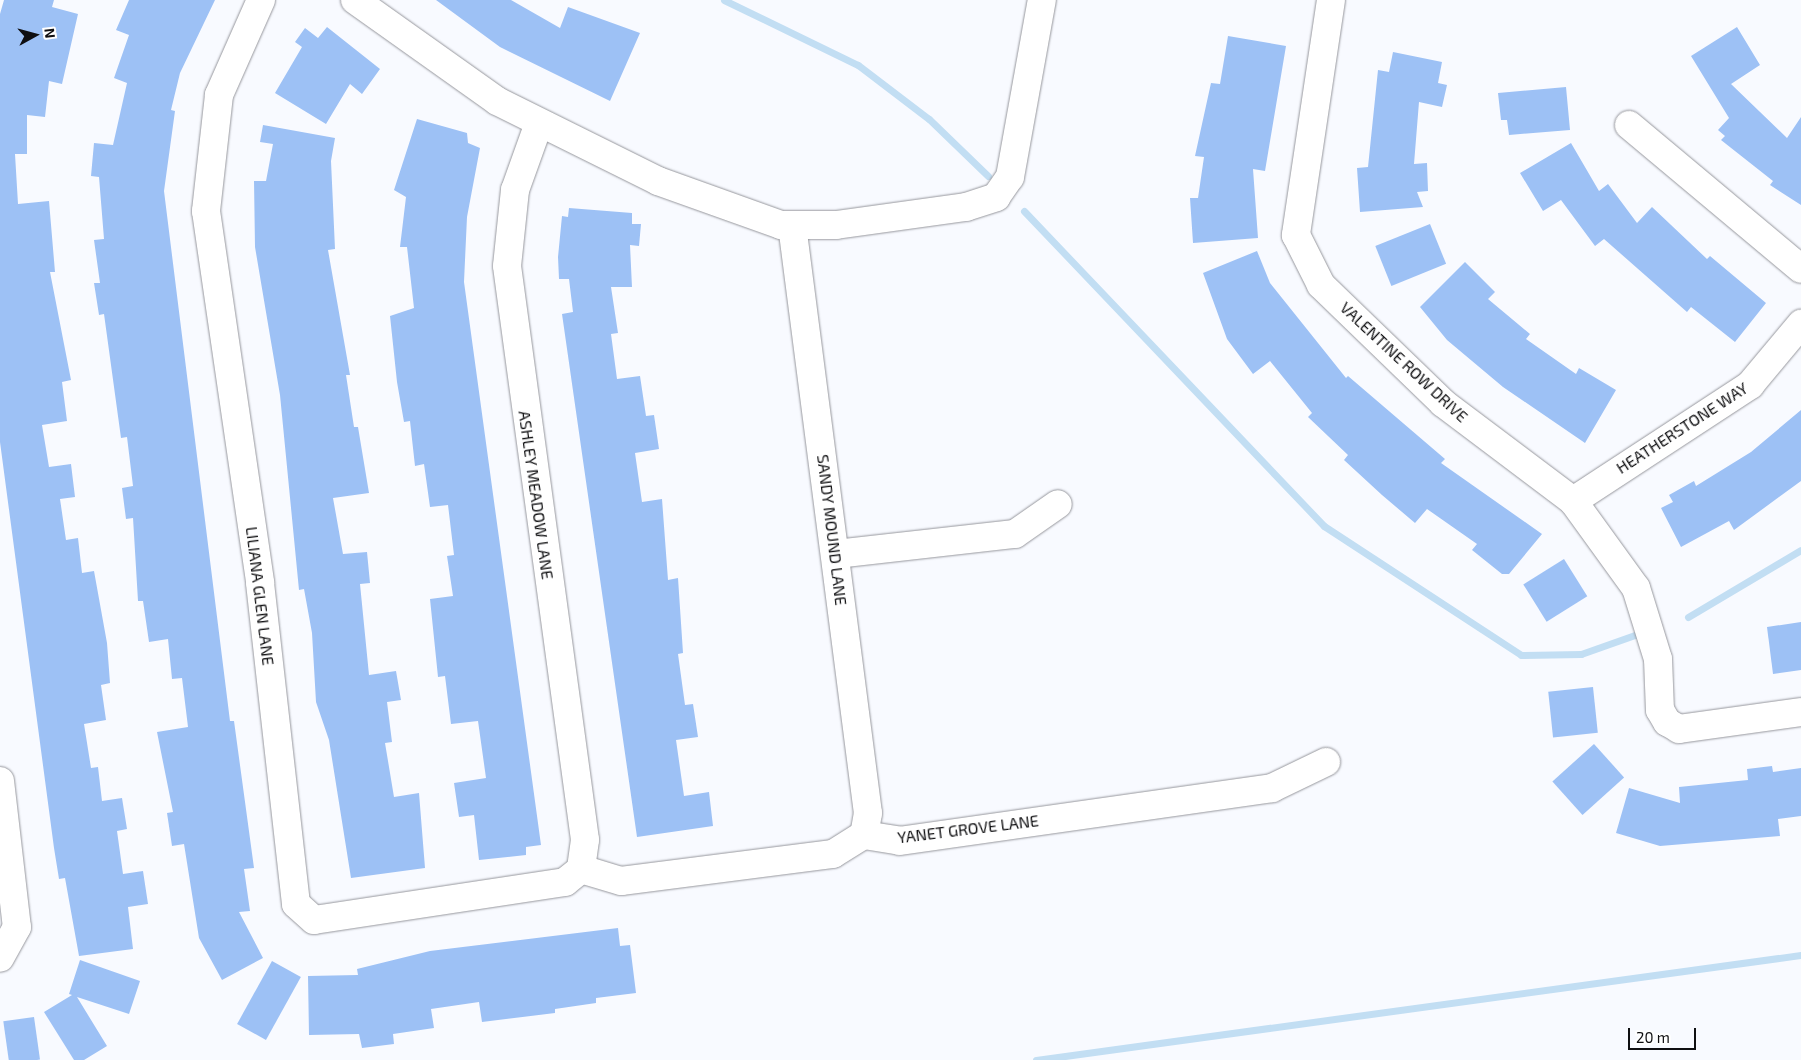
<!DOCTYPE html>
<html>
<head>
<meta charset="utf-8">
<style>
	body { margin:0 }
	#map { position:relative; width:1801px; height:1060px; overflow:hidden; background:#f8faff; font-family:"Exo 2",sans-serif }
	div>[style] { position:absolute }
	.stream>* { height:7px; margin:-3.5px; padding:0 3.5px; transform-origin:3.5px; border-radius:3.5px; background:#c2def3 }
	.building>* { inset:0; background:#9dc1f5; transform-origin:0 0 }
	.roads { filter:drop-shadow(0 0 1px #96979d) drop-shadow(0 0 1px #96979d) }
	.minor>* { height:28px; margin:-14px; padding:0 14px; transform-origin:14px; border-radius:14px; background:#fff }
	span { translate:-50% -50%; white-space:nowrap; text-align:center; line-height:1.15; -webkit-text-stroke:4px #fff; paint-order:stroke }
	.street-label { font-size:16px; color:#0f0f11 }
	.north { position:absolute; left:10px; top:10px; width:50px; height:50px; -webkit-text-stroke:4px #fff; paint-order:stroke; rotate:83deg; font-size:14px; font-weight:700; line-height:20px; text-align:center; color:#0f0f11 }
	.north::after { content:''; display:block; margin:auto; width:18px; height:22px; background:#0f0f11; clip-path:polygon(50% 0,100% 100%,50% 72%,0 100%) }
	.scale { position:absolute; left:1628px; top:1028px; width:68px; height:22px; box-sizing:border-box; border:2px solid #0f0f11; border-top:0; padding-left:6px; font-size:15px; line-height:18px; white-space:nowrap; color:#0f0f11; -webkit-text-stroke:4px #fff; paint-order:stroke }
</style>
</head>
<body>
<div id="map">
	<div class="stream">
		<i style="left:724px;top:0;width:149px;rotate:25.9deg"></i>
		<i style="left:858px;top:65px;width:89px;rotate:37.3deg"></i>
		<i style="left:929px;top:119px;width:82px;rotate:44deg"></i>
		<i style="left:1024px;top:211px;width:435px;rotate:46.4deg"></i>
		<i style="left:1324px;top:526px;width:235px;rotate:33.2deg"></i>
		<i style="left:1521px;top:655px;width:60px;rotate:-1deg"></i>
		<i style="left:1581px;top:654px;width:66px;rotate:-19.5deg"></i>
		<i style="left:1688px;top:617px;width:131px;rotate:-30.7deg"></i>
		<i style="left:1036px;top:1060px;width:772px;rotate:-7.82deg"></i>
	</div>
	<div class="building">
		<i style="clip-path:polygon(4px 0,54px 0,52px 7px,78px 14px,62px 84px,49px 81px,45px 117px,27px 115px,27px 154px,15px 154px,18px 204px,49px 201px,55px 272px,50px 272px,71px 380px,62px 382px,67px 421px,42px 425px,49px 467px,71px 464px,75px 497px,60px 499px,66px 540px,78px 538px,82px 573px,94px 571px,107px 643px,110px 683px,101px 685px,106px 720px,84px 724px,91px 768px,98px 767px,102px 801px,122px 798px,127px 829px,117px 831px,123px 874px,143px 871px,148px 904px,128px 907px,133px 949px,79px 956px,65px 878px,59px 879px,54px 848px,0 442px,0 14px)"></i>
		<i style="clip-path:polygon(129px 0,215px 0,180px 73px,171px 110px,175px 111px,164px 191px,230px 721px,234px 721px,254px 868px,244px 869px,250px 911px,239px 912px,263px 958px,222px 980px,199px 938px,184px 844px,172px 846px,167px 813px,173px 812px,157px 732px,188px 727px,182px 678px,172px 679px,168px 639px,149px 642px,143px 601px,138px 601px,133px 518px,126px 519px,122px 488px,133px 486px,127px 437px,121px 438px,104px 314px,99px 315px,94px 283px,100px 283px,94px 240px,104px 239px,99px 177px,91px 176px,94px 143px,113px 145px,127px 83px,114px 78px,129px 35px,116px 30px)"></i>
		<i style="clip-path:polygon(436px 0,511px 0,560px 28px,568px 7px,640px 33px,610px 101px,500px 47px)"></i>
		<i style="clip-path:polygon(327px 27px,380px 69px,362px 94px,350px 84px,326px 124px,275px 93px,302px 47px,295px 42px,305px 28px,318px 38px)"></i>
		<i style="clip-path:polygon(1737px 27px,1760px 65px,1731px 84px,1787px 138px,1801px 117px,1801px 205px,1770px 185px,1773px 181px,1721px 140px,1725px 136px,1718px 130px,1729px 118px,1691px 56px)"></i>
		<i style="clip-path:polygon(1228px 36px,1286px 46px,1265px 171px,1253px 169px,1258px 238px,1193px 243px,1190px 198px,1198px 198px,1204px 157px,1195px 156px,1211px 83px,1220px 84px)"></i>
		<i style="clip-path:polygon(1393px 52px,1442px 62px,1438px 83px,1447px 85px,1442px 107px,1419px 102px,1414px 164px,1427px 163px,1428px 191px,1417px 192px,1423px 207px,1360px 212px,1357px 168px,1368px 167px,1378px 70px,1389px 72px)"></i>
		<i style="clip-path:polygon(1566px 87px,1570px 130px,1509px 135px,1507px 120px,1501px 120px,1498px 93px)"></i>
		<i style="clip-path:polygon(417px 119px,467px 133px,468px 143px,480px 148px,467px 217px,464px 282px,541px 845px,526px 847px,526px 855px,479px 860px,474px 815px,459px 817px,454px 783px,486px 778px,478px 721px,451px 724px,445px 676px,438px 677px,430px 599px,453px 596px,447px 556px,454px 555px,448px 505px,430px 507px,424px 464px,415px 466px,410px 421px,404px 422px,397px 382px,390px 316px,414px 308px,407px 247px,400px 247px,406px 197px,394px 190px)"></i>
		<i style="clip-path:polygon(263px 125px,335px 138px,331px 161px,335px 249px,328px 250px,350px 375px,346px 375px,354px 427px,358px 427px,369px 493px,333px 498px,343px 554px,367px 552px,370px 583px,360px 584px,369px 675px,396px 671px,401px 700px,387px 702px,392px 742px,385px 743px,394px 797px,419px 793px,425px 868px,351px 878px,329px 740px,316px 702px,312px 633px,304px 589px,299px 590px,280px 395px,255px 247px,254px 181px,266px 181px,273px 144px,260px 142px)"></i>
		<i style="clip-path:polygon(1571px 143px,1599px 191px,1608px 184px,1637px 223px,1652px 207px,1707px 259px,1710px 256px,1766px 303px,1735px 342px,1691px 307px,1687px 312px,1604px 239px,1595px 246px,1561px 200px,1543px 211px,1520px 173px)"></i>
		<i style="clip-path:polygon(569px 208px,632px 213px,632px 224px,641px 224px,639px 246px,630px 245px,632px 287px,611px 287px,618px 333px,611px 334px,617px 379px,640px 376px,646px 416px,654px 415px,659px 449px,635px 453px,642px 502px,662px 499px,668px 580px,678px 578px,683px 653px,678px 654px,685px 705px,693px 704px,698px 737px,676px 740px,684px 796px,709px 792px,713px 826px,637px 837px,562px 314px,573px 312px,569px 279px,559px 279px,558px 257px,562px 216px,568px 217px)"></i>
		<i style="left:1430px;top:224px;width:43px;height:59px;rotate:68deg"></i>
		<i style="clip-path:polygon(1257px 251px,1270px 283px,1346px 378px,1348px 376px,1445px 459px,1441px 463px,1542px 534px,1509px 574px,1502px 574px,1472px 550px,1477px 544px,1427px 509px,1415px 523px,1382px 495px,1344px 460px,1348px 455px,1308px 417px,1312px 413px,1270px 361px,1253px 374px,1227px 339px,1203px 273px)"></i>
		<i style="clip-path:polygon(1465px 262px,1495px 292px,1488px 299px,1530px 334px,1526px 339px,1576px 374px,1579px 368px,1616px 390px,1585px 443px,1503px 387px,1447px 340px,1420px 307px)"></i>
		<i style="clip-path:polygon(1801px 410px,1801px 481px,1734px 530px,1729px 521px,1681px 547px,1661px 508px,1673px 502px,1669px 495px,1694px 481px,1696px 486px,1751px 452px)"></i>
		<i style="left:1564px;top:559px;width:44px;height:48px;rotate:58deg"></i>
		<i style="clip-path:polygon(1801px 622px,1801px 670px,1773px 674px,1767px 627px)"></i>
		<i style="left:1593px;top:687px;width:46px;height:45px;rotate:84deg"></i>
		<i style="left:1594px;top:744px;width:45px;height:56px;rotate:48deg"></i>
		<i style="clip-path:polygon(1772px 766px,1773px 772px,1801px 768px,1801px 816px,1778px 819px,1780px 836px,1660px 846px,1616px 833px,1629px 788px,1680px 803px,1679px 787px,1748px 780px,1747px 769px)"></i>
		<i style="clip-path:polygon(618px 928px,620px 946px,630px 945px,636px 993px,596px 998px,596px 1003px,555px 1009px,555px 1013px,482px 1022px,479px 1002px,431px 1009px,434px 1028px,393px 1034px,394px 1044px,362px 1048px,359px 1034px,309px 1035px,308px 976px,358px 975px,357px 969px,430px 951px)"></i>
		<i style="clip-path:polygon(80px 960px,140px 981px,129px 1014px,77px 997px,107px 1046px,84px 1060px,74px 1060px,44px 1012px,72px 995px,69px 994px)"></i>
		<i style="left:272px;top:961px;width:33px;height:72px;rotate:29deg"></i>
		<i style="left:34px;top:1017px;width:43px;height:31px;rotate:82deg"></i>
	</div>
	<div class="roads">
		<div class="minor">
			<i style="left:261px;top:0;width:104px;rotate:113.9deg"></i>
			<i style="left:219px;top:95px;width:117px;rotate:96.4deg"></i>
			<i style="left:206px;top:211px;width:376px;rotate:81.7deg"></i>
			<i style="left:260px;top:583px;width:323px;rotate:83.6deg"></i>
			<i style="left:296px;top:904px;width:24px;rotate:42deg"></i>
			<i style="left:314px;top:920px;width:254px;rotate:-8.6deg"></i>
			<i style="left:565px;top:882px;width:21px;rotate:-39deg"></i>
			<i style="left:355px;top:0;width:174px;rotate:35.4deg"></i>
			<i style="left:497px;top:101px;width:180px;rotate:26.4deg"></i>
			<i style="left:658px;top:181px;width:131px;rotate:19.7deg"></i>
			<i style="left:781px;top:225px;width:55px"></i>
			<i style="left:836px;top:225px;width:131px;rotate:-7.9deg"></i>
			<i style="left:966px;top:207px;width:32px;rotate:-18deg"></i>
			<i style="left:996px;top:197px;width:24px;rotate:-55deg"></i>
			<i style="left:1010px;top:177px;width:180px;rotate:-79.8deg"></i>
			<i style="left:1331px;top:0;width:238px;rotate:98.5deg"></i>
			<i style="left:1296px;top:235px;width:56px;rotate:63.4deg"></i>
			<i style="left:1321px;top:285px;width:170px;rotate:44deg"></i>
			<i style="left:1443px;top:403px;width:163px;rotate:37deg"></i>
			<i style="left:1573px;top:501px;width:107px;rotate:54.1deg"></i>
			<i style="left:1636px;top:588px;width:74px;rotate:72.8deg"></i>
			<i style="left:1658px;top:659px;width:51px;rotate:87.8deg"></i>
			<i style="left:1660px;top:710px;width:14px;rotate:60deg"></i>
			<i style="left:1667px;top:722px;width:14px;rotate:30deg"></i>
			<i style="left:1679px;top:729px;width:123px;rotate:-7.9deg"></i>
			<i style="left:539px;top:123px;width:71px;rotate:109.7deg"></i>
			<i style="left:515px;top:190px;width:76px;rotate:96deg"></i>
			<i style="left:507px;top:266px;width:579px;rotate:82.26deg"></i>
			<i style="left:585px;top:840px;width:29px;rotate:98deg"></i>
			<i style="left:1629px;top:125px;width:224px;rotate:39.9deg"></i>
			<i style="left:792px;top:225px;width:593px;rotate:82.64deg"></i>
			<i style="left:868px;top:813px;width:22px;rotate:100deg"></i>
			<i style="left:1573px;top:501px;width:212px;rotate:-33.2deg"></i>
			<i style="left:1750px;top:385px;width:80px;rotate:-50.1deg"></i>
			<i style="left:836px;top:554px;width:180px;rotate:-6.4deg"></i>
			<i style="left:1015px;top:534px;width:52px;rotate:-34.9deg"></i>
			<i style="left:0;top:781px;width:147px;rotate:83.4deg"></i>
			<i style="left:17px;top:927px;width:35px;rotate:119deg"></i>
			<i style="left:581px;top:869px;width:42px;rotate:16.7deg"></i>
			<i style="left:621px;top:881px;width:214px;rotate:-7.3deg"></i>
			<i style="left:833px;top:854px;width:36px;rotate:-32deg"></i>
			<i style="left:864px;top:835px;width:36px;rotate:9deg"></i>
			<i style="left:900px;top:841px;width:376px;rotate:-8.1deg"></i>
			<i style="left:1272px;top:788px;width:60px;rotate:-25.7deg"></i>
		</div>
	</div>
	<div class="street-label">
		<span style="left:1404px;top:362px;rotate:43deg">VALENTINE ROW DRIVE</span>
		<span style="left:1682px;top:428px;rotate:-33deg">HEATHERSTONE WAY</span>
		<span style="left:536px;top:495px;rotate:82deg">ASHLEY MEADOW LANE</span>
		<span style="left:832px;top:530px;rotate:83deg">SANDY MOUND LANE</span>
		<span style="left:260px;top:596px;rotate:83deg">LILIANA GLEN LANE</span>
		<span style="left:968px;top:829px;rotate:-7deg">YANET GROVE LANE</span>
	</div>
	<div class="north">N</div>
	<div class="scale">20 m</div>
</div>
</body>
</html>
